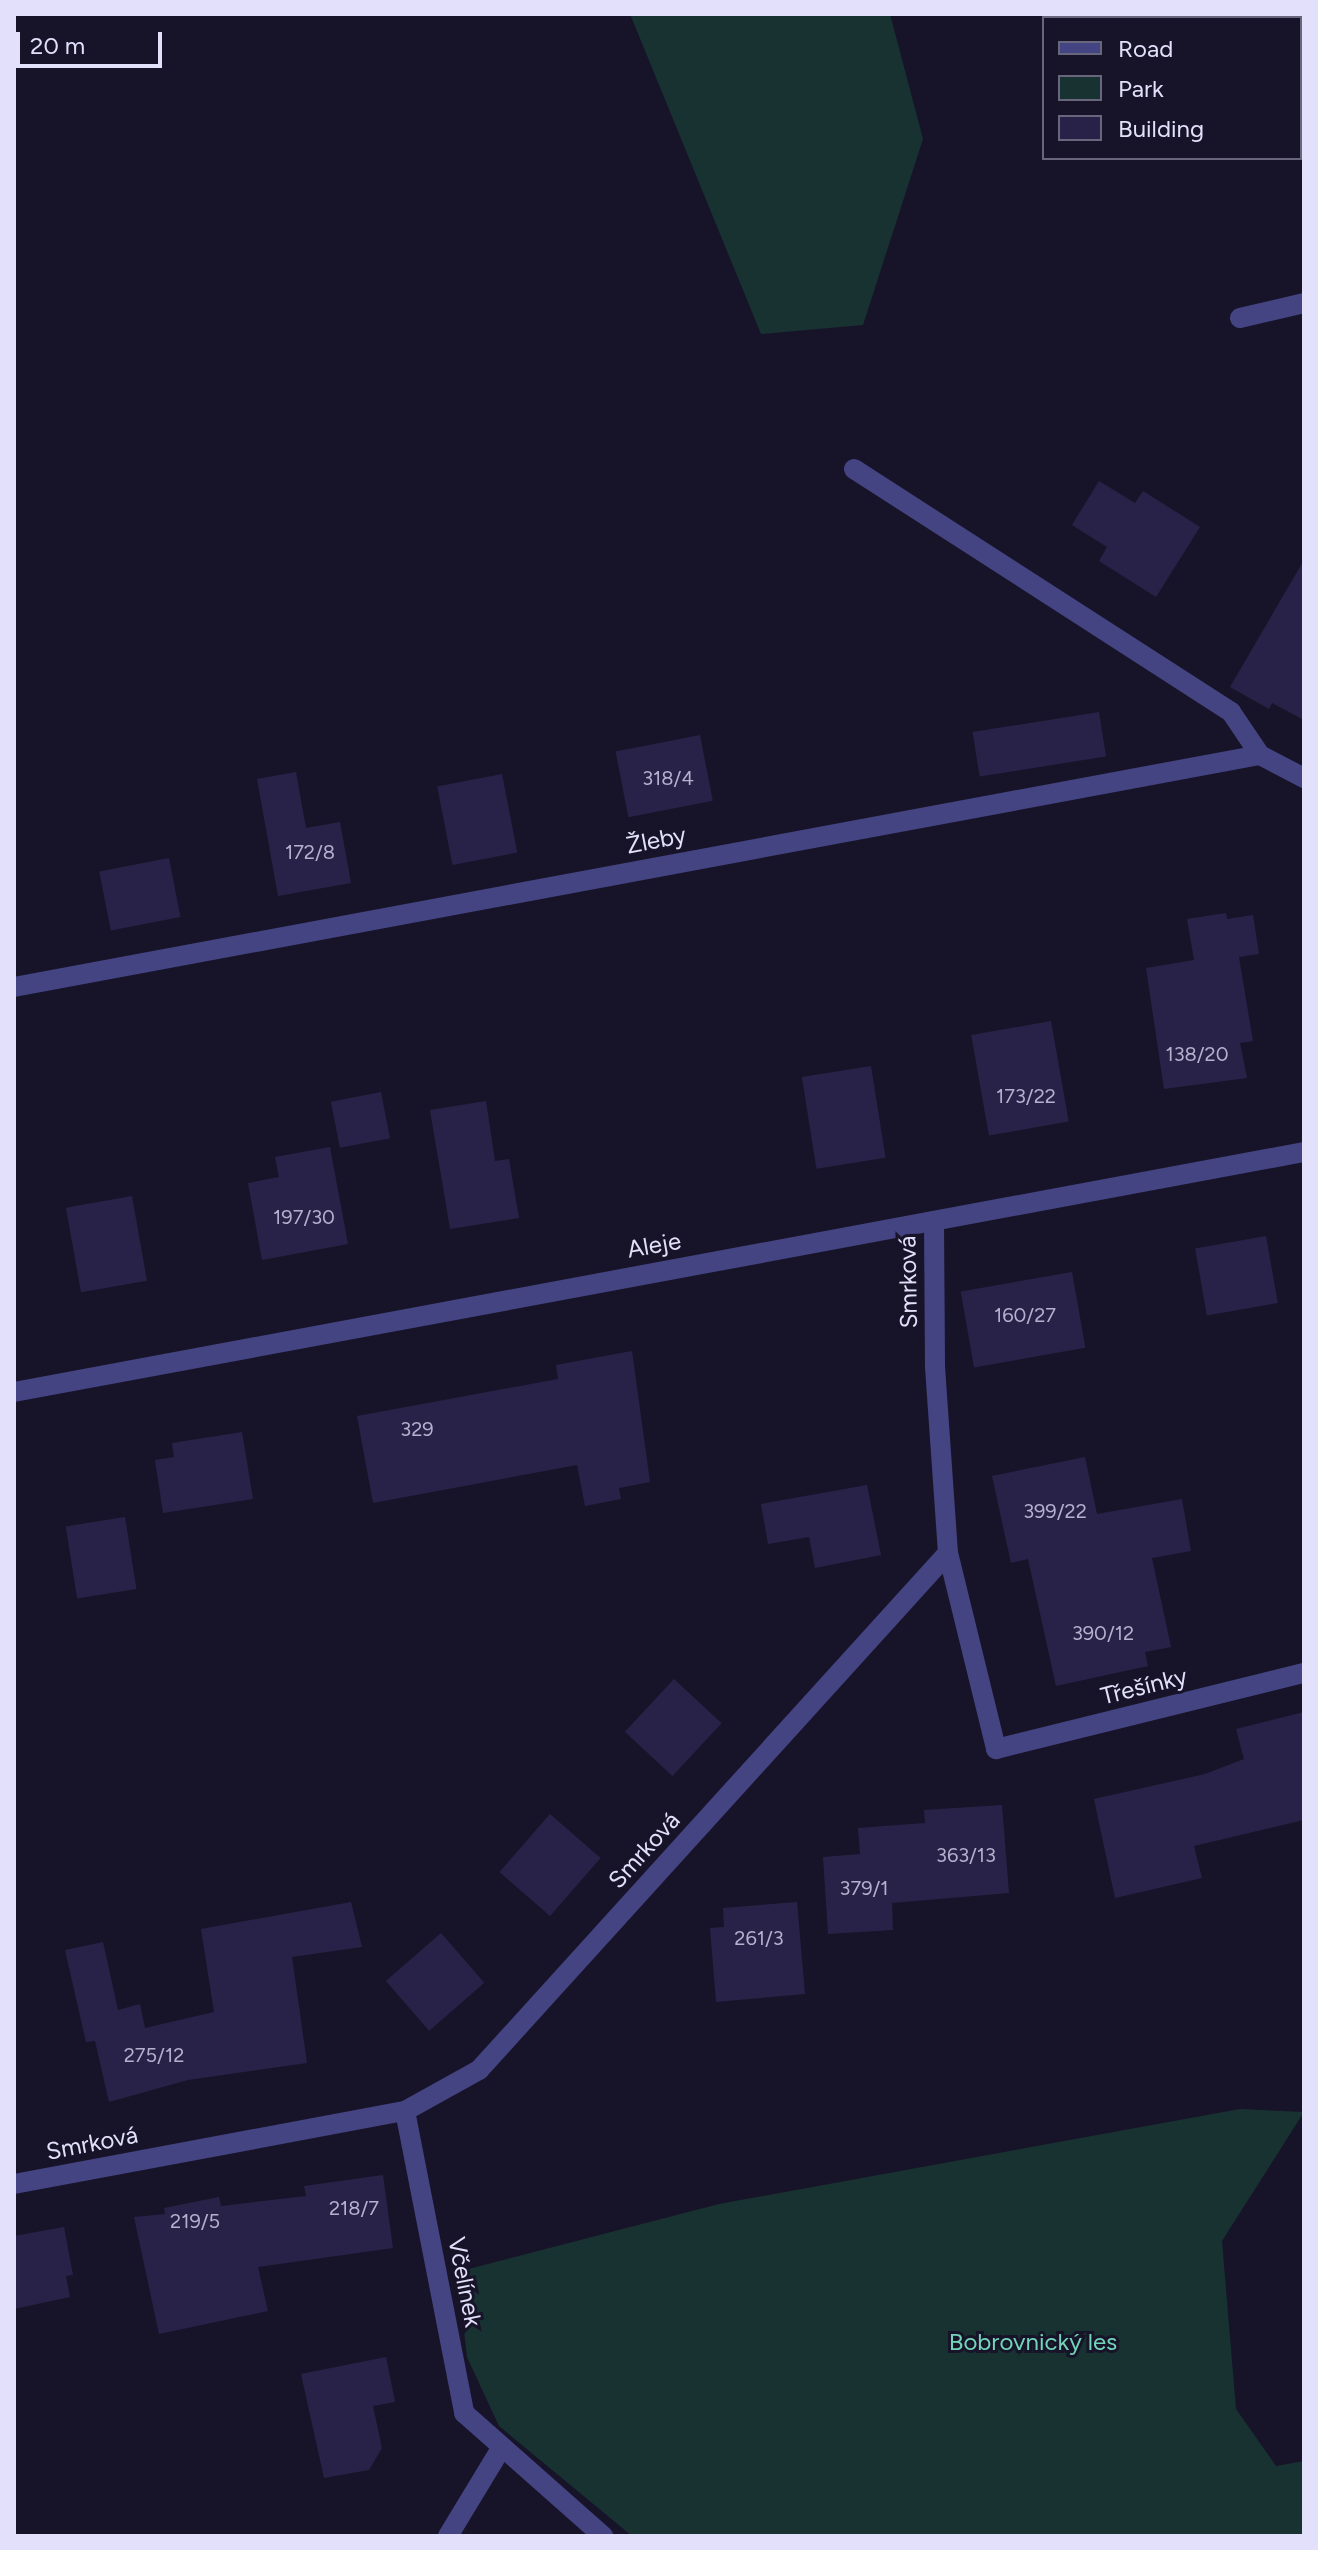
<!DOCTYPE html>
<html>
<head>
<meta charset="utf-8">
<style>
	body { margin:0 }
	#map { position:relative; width:1318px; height:2550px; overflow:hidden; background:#171429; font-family:Figtree,sans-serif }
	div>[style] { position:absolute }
	.green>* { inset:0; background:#183231 }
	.building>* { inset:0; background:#292248; transform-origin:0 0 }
	.minor>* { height:20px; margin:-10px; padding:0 10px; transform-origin:10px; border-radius:10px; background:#454483 }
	span { translate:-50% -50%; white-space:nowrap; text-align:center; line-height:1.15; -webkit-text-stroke:6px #171429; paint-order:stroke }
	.number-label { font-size:20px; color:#b4b0ce }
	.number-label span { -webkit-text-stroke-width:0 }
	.street-label { font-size:24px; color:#e2e0fb }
	.park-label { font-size:24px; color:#72d5ba }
	.frame { position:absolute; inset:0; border:16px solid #e2e0fb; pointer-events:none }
	.legend { position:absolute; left:1042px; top:16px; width:260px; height:144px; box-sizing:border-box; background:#171429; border:2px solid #68667d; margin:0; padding:10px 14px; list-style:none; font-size:24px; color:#e2e0fb }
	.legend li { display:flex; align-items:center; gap:16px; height:40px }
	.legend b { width:40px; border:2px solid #68667d }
	.scale { position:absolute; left:16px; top:32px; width:146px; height:36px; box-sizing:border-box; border:4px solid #e2e0fb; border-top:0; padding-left:10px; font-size:24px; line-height:28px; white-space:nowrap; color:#e2e0fb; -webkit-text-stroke:6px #171429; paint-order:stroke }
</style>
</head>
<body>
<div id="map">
	<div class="green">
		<i style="clip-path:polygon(630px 14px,890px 14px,923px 139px,863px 325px,761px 334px)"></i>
		<i style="clip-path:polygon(1240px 2109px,1304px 2112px,1222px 2241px,1236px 2409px,1276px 2466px,1304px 2461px,1304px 2536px,632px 2536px,499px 2426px,467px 2357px,457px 2272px,719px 2204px)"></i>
	</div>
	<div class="building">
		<i style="clip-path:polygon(1099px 481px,1135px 503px,1143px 491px,1200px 527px,1156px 597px,1099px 561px,1107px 547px,1072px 525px)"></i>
		<i style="clip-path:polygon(1304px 560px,1304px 720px,1272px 703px,1269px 709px,1230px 687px)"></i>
		<i style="left:1099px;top:712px;width:45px;height:128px;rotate:81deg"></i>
		<i style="left:700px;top:735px;width:67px;height:86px;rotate:79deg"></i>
		<i style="clip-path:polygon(296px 772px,306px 828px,340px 822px,351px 883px,278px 896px,257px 779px)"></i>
		<i style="left:502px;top:774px;width:80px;height:66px;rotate:79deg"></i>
		<i style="left:169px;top:858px;width:60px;height:71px;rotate:79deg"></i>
		<i style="clip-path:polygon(1226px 913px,1227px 919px,1253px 915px,1259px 954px,1239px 957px,1253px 1041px,1240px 1043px,1247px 1078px,1164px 1089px,1146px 968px,1194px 960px,1187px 919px)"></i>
		<i style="left:1051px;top:1021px;width:102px;height:81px;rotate:80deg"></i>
		<i style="left:871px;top:1066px;width:93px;height:70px;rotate:81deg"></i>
		<i style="left:381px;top:1092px;width:47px;height:51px;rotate:79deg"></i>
		<i style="clip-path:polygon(486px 1101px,495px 1161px,509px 1159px,519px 1218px,450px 1229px,430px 1110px)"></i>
		<i style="clip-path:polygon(330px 1147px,348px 1244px,262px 1260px,248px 1183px,279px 1177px,275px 1157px)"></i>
		<i style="left:132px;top:1196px;width:86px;height:67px;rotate:80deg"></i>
		<i style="left:1266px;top:1236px;width:68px;height:72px;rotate:80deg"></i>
		<i style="left:1072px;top:1272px;width:77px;height:113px;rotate:80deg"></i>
		<i style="clip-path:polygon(632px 1351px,650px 1482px,619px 1488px,621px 1499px,585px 1506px,577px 1465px,373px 1503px,357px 1416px,558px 1379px,556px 1365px)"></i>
		<i style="clip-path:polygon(242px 1432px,253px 1499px,163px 1513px,155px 1460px,174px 1457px,172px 1443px)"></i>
		<i style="clip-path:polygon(1085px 1457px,1097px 1514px,1182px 1499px,1191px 1551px,1152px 1558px,1171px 1647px,1145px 1652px,1148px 1666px,1056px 1686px,1028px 1559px,1011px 1563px,992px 1476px)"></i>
		<i style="clip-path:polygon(867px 1485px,881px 1555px,815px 1568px,809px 1537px,768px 1544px,761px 1504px)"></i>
		<i style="left:125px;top:1517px;width:73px;height:60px;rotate:81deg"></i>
		<i style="left:674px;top:1679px;width:65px;height:72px;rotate:43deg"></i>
		<i style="clip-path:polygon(1304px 1712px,1304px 1820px,1194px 1846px,1202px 1878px,1115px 1898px,1094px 1799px,1205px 1774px,1244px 1759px,1236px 1729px)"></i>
		<i style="clip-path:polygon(1002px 1805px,1009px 1893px,892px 1903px,893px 1930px,828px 1934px,823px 1857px,860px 1854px,858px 1828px,925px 1823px,924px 1810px)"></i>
		<i style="left:550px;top:1814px;width:67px;height:77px;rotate:41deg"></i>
		<i style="clip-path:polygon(351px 1902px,362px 1947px,292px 1957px,307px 2063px,188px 2080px,109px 2102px,95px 2041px,86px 2042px,65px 1950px,103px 1942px,118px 2010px,140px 2004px,145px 2028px,214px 2012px,201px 1929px)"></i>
		<i style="clip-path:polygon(797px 1902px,805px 1994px,716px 2002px,710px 1928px,724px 1927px,723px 1908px)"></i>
		<i style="left:441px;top:1933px;width:66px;height:73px;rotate:49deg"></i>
		<i style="clip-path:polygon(383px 2175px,393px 2248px,258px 2267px,268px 2311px,159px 2334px,134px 2217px,165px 2214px,164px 2208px,219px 2197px,221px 2206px,306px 2196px,304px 2186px)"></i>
		<i style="clip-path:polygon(64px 2227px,73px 2275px,66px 2276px,70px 2297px,14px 2309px,14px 2236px)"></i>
		<i style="clip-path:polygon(386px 2357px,395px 2402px,373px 2406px,382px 2448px,369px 2470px,324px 2478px,301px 2374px)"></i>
	</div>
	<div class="minor">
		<i style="left:1240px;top:318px;width:66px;rotate:-13.2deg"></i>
		<i style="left:854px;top:469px;width:449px;rotate:32.8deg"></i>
		<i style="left:1231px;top:712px;width:52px;rotate:56deg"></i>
		<i style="left:14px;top:987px;width:1267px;rotate:-10.55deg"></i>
		<i style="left:1260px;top:755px;width:50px;rotate:27.6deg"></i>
		<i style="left:14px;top:1392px;width:1312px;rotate:-10.54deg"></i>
		<i style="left:948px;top:1553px;width:202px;rotate:76.2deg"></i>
		<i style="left:996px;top:1749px;width:317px;rotate:-13.9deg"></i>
		<i style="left:405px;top:2111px;width:308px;rotate:78.9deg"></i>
		<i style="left:464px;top:2413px;width:186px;rotate:41.5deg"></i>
		<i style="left:14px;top:2184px;width:398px;rotate:-10.6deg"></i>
		<i style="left:405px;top:2111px;width:85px;rotate:-29deg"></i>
		<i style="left:479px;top:2070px;width:698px;rotate:-47.79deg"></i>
		<i style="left:948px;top:1553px;width:188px;rotate:-94deg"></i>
		<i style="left:935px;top:1365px;width:144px;rotate:-90.4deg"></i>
		<i style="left:448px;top:2536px;width:100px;rotate:-58.8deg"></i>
	</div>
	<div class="number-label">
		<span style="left:668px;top:778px">318/4</span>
		<span style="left:310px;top:852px">172/8</span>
		<span style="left:1197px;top:1054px">138/20</span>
		<span style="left:1026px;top:1096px">173/22</span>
		<span style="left:304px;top:1217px">197/30</span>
		<span style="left:1025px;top:1315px">160/27</span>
		<span style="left:417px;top:1429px">329</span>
		<span style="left:1055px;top:1511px">399/22</span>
		<span style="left:1103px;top:1633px">390/12</span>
		<span style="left:966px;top:1855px">363/13</span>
		<span style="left:864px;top:1888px">379/1</span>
		<span style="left:759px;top:1938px">261/3</span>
		<span style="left:154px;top:2055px">275/12</span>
		<span style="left:354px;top:2208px">218/7</span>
		<span style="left:195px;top:2221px">219/5</span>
	</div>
	<div class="street-label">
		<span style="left:656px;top:840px;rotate:-11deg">Žleby</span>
		<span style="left:654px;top:1245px;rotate:-10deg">Aleje</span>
		<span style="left:908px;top:1282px;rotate:-91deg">Smrková</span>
		<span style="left:1144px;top:1686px;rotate:-14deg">Třešínky</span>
		<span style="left:644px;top:1850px;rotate:-48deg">Smrková</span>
		<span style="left:92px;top:2143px;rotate:-11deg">Smrková</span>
		<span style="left:465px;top:2282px;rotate:79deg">Včelínek</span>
	</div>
	<div class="park-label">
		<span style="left:1033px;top:2342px">Bobrovnický les</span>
	</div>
	<div class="frame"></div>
	<ul class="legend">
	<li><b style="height:10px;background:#454483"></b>Road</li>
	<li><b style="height:22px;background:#183231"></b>Park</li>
	<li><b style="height:22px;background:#292248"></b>Building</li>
	</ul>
	<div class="scale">20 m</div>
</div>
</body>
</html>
